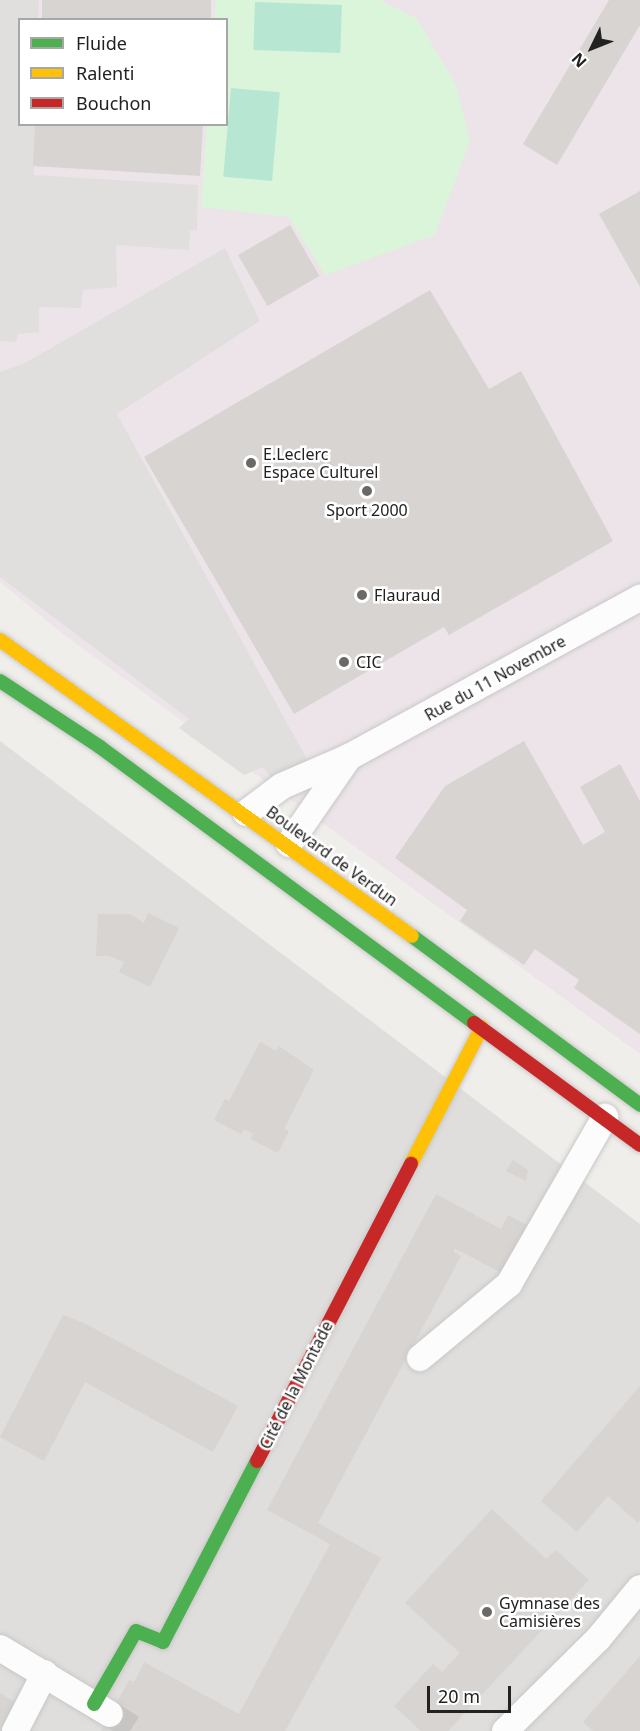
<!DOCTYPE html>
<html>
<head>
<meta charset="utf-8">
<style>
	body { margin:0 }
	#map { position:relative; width:640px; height:1731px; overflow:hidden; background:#f0eeeb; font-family:"Noto Sans",sans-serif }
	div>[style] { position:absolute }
	.residential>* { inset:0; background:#dfdedc }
	.industrial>* { inset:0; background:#ede4e9 }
	.park>* { inset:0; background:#daf5da }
	.pitch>* { inset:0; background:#b7e6d2; transform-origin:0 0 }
	.parking>* { inset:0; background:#e0dfde }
	.building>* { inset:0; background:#d7d4d2; transform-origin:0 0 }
	.street-tunnel>* { height:26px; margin-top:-13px; transform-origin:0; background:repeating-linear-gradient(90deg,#c7c5c3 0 26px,transparent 0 39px) }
	.roads { filter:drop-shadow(0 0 2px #c9c8c7) drop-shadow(0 0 2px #c9c8c7) }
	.street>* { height:26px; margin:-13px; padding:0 13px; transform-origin:13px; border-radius:13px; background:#fdfcfc }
	.fast>* { height:14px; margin:-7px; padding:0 7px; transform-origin:7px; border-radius:7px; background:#4caf50 }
	.slow>* { height:14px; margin:-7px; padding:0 7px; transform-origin:7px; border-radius:7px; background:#ffc107 }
	.jam>* { height:14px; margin:-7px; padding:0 7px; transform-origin:7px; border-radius:7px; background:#c62828 }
	.dots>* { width:16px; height:16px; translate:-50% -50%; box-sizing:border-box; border:3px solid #fff; border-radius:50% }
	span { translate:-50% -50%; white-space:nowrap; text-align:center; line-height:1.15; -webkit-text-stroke:5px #fff; paint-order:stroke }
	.poi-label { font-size:16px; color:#222 }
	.left { translate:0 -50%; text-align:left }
	.street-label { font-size:16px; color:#222 }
	.legend { position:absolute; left:18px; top:18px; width:210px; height:108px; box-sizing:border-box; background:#fff; border:2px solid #a7a7a7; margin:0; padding:8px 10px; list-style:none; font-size:18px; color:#222 }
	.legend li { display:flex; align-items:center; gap:12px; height:30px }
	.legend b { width:30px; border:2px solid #a7a7a7 }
	.north { position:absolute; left:562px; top:18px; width:60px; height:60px; -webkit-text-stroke:4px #fff; paint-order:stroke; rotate:227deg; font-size:16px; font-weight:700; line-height:24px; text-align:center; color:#222 }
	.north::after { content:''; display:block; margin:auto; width:21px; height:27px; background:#222; clip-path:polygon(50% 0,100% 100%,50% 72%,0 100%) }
	.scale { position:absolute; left:427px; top:1686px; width:84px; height:27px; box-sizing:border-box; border:3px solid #222; border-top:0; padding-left:8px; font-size:18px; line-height:21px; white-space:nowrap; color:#222; -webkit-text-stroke:4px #fff; paint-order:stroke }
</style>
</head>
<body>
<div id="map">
	<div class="residential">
		<i style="clip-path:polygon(0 741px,640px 1224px,640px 1731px,0 1731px)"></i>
	</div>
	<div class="industrial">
		<i style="clip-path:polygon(evenodd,0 0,640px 0,640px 1054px,63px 634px,0 582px,0 0,20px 20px,226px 20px,226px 124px,20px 124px,20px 20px)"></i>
	</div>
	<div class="park">
		<i style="clip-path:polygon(216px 0,379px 0,417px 19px,456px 85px,470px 141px,435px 235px,325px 275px,289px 217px,201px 207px,207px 125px,226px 124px,226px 20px,214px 19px)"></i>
	</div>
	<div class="pitch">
		<i style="left:255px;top:2px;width:87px;height:48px;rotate:2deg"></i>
		<i style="left:231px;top:88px;width:49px;height:89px;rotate:5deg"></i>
	</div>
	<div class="parking">
		<i style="clip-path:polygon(0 0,39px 0,38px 19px,20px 20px,20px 124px,35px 125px,34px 175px,198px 185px,197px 230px,190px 231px,189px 250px,116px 245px,117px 287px,83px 290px,81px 308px,39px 307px,39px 332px,18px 334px,16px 342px,0 341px)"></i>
		<i style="clip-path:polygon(225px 248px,260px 321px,117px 414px,308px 761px,271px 777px,263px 767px,244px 775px,179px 728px,189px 719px,0 577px,0 372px,25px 363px)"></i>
	</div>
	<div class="building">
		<i style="left:42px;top:0;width:169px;height:20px"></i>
		<i style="clip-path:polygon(609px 0,640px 0,640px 25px,557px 165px,523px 144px)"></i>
		<i style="clip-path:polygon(35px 124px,203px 124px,200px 176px,33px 166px)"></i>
		<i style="clip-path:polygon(640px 191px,640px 287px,599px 214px)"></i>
		<i style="left:290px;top:225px;width:59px;height:60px;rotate:60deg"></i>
		<i style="clip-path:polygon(430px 290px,489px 389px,521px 371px,613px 541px,449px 635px,444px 627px,294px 714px,144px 457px)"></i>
		<i style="clip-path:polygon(524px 741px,583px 845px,605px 832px,580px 787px,620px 764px,640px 801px,640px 1034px,574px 988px,579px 980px,535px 949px,524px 965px,460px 921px,467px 910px,395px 858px,445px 786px)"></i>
		<i style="clip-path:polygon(148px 913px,179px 928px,150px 987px,119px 972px,124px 962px,109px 956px,96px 956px,98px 914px,130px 914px,144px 923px)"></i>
		<i style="clip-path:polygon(260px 1042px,276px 1051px,279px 1046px,314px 1070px,284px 1129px,289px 1131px,278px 1153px,251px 1139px,253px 1134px,244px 1129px,241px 1134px,214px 1120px,225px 1099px,229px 1101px)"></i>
		<i style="clip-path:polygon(513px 1160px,528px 1170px,526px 1181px,506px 1171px)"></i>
		<i style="clip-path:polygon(436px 1194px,501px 1229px,508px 1215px,527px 1225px,502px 1273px,454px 1248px,454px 1252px,461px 1256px,318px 1523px,381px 1558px,285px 1731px,101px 1731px,129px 1680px,134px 1682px,144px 1662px,239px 1714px,330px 1544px,267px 1510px)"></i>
		<i style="clip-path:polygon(63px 1315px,84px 1323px,238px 1406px,213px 1452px,85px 1382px,44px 1461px,0 1437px)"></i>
		<i style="clip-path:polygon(640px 1386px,640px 1520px,638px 1523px,608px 1496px,577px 1532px,541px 1501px)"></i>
		<i style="clip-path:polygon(492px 1509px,546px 1559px,556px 1550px,589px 1580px,448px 1731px,421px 1731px,394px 1706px,433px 1664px,442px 1672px,460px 1653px,405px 1603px)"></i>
		<i style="clip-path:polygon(640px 1656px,640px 1731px,593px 1731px,583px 1722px)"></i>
		<i style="clip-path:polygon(0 1693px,15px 1702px,0 1730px)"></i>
	</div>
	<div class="street-tunnel">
		<i style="left:110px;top:1714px;width:32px;rotate:32deg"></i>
	</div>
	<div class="roads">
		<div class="street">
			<i style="left:246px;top:813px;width:45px;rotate:-36.9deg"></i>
			<i style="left:282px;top:786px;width:73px;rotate:-23.4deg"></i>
			<i style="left:349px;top:757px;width:332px;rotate:-28.7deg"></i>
			<i style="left:289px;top:844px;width:106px;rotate:-55.4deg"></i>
			<i style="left:420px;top:1358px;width:116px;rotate:-39.7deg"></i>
			<i style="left:509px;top:1284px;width:193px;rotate:-60.1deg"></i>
			<i style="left:0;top:1648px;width:128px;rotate:31deg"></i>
			<i style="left:15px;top:1731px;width:65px;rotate:-62.7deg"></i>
			<i style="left:505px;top:1731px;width:131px;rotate:-44.7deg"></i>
			<i style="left:598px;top:1639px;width:66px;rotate:-50.5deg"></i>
		</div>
		<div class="fast">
			<i style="left:0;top:681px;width:120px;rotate:33.4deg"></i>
			<i style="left:100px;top:747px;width:465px;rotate:36.4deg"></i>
			<i style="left:412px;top:936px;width:284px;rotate:36.5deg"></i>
			<i style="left:94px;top:1704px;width:84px;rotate:-60.1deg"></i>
			<i style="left:136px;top:1631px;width:29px;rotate:22deg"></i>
			<i style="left:163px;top:1642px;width:204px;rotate:-62.6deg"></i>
		</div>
		<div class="slow">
			<i style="left:0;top:640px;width:507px;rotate:35.7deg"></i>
			<i style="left:411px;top:1164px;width:154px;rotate:-62.6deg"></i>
		</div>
		<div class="jam">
			<i style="left:474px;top:1023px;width:206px;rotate:36.3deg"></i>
			<i style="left:257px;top:1461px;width:335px;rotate:-62.6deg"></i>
		</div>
	</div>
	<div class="dots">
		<i style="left:251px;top:463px;background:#6a6968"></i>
		<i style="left:367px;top:491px;background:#6a6968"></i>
		<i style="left:362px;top:595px;background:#6a6968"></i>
		<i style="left:344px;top:662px;background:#6a6968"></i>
		<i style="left:487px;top:1612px;background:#6a6968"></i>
	</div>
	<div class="poi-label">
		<span class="left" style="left:263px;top:463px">E.Leclerc<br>Espace Culturel</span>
		<span style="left:367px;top:510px">Sport 2000</span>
		<span class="left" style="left:374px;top:595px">Flauraud</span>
		<span class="left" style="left:356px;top:662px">CIC</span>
		<span class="left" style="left:499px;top:1612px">Gymnase des<br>Camisières</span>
	</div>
	<div class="street-label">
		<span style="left:495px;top:678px;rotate:-29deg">Rue du 11 Novembre</span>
		<span style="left:332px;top:856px;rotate:36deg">Boulevard de Verdun</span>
		<span style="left:296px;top:1385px;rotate:-63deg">Cité de la Montade</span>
	</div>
	<ul class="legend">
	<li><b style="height:8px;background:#4caf50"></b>Fluide</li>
	<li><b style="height:8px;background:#ffc107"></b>Ralenti</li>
	<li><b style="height:8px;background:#c62828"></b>Bouchon</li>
	</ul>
	<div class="north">N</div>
	<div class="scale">20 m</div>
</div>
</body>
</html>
